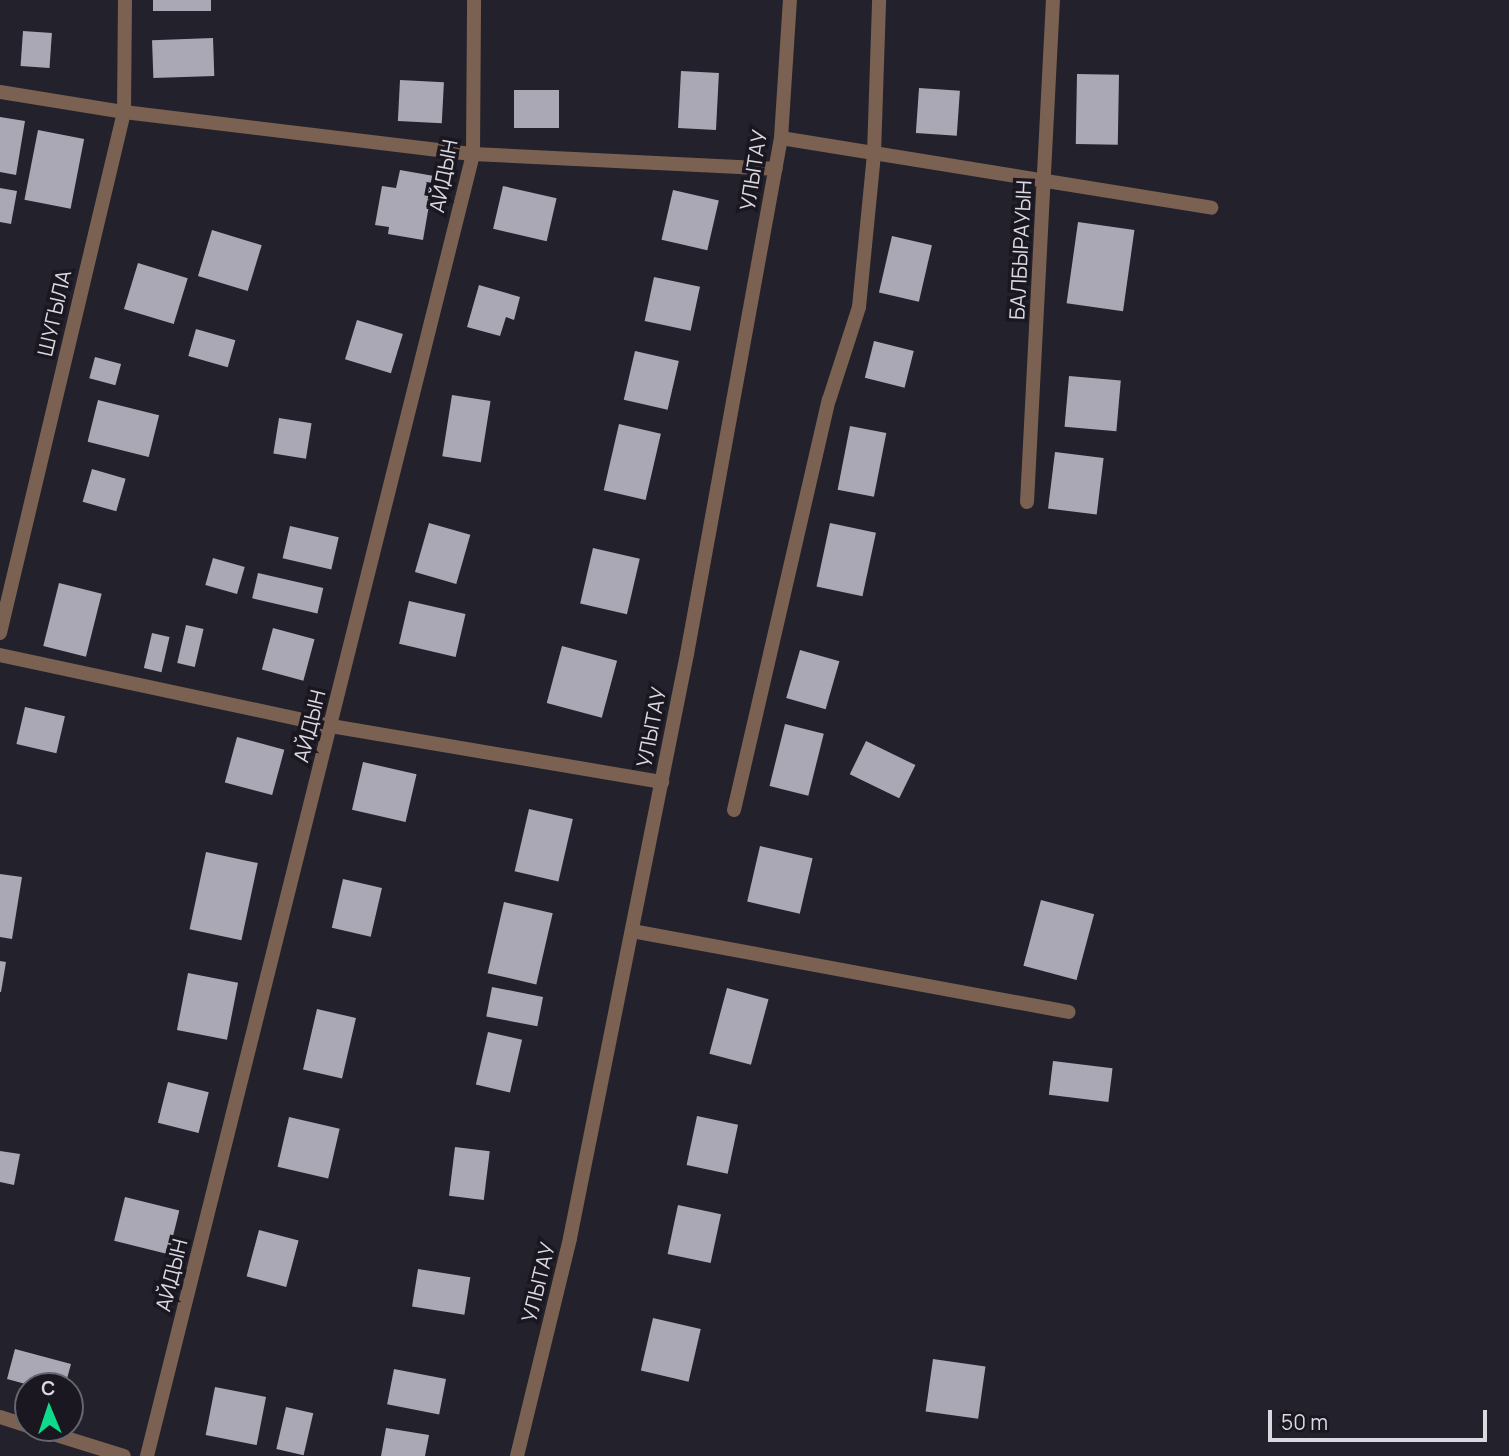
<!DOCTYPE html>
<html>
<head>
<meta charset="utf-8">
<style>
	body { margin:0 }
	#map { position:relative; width:1509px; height:1456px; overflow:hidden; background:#23212b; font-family:Manrope,sans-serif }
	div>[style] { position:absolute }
	.building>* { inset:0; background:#aba8b5; transform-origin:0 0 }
	.lane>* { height:14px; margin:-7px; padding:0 7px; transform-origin:7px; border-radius:7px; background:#7b6151 }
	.street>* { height:14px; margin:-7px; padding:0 7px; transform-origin:7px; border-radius:7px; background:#7b6151 }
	span { translate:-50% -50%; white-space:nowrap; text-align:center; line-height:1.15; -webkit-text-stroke:7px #1a1721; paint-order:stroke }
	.street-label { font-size:21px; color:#dad9e0 }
	.north { position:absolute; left:14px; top:1372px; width:70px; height:70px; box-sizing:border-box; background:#1a1721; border:2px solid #67656d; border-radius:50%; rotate:358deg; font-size:19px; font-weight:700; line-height:28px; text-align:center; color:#dad9e0 }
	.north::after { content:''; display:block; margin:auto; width:24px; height:32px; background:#0fd98a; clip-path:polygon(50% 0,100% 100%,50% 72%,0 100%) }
	.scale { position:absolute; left:1268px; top:1410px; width:219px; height:32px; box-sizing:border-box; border:4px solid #dad9e0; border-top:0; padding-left:9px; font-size:21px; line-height:24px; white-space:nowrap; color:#dad9e0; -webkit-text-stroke:5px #1a1721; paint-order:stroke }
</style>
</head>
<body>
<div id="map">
	<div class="building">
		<i style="left:153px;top:0;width:58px;height:11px"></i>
		<i style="left:23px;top:31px;width:29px;height:35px;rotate:4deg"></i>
		<i style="left:213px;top:38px;width:38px;height:61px;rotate:88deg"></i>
		<i style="left:681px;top:71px;width:38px;height:57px;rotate:3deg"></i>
		<i style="left:1077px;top:74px;width:42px;height:70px;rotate:1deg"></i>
		<i style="left:400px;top:80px;width:44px;height:41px;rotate:3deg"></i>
		<i style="left:919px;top:88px;width:41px;height:45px;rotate:4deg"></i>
		<i style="left:514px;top:90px;width:45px;height:38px"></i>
		<i style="clip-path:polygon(0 117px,25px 121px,16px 175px,0 172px)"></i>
		<i style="left:38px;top:130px;width:47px;height:71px;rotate:11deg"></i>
		<i style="clip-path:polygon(400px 170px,434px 176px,423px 240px,388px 234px,389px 227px,375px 225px,382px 186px,396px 188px)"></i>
		<i style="left:503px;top:186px;width:55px;height:44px;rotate:13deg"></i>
		<i style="clip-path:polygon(0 188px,17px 191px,11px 224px,0 222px)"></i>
		<i style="left:673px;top:190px;width:47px;height:51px;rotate:13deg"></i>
		<i style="left:1078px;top:222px;width:57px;height:82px;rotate:8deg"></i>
		<i style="left:212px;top:230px;width:52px;height:48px;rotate:17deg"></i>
		<i style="left:892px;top:236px;width:41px;height:58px;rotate:13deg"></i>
		<i style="left:138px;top:263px;width:52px;height:48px;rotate:17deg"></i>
		<i style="left:654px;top:277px;width:47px;height:45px;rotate:12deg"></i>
		<i style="clip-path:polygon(479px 285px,520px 297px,514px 320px,506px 317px,500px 336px,467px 327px)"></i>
		<i style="left:357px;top:320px;width:48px;height:41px;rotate:17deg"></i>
		<i style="left:196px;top:329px;width:41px;height:28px;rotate:16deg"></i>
		<i style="left:874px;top:341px;width:41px;height:38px;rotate:14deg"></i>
		<i style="left:635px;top:351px;width:45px;height:50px;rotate:13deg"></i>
		<i style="left:95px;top:357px;width:27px;height:22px;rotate:15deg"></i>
		<i style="left:1069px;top:376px;width:52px;height:51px;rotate:5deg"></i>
		<i style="left:452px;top:395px;width:39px;height:62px;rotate:9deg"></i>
		<i style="left:98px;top:400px;width:63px;height:43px;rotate:14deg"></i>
		<i style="left:279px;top:418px;width:33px;height:36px;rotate:9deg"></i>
		<i style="left:619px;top:424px;width:43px;height:68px;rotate:13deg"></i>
		<i style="left:850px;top:426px;width:37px;height:65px;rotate:11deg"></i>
		<i style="left:1055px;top:452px;width:49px;height:57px;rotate:7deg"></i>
		<i style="left:92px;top:469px;width:35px;height:34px;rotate:16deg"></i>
		<i style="left:429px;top:523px;width:43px;height:51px;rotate:16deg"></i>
		<i style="left:830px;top:523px;width:47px;height:65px;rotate:12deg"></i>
		<i style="left:290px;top:526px;width:50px;height:33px;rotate:13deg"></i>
		<i style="left:593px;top:548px;width:48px;height:57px;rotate:13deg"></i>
		<i style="left:213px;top:558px;width:33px;height:28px;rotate:16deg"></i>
		<i style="left:258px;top:573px;width:67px;height:26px;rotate:13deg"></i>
		<i style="left:59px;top:583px;width:44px;height:65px;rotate:14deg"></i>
		<i style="left:409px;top:601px;width:58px;height:44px;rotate:13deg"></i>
		<i style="left:186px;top:625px;width:18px;height:39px;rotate:13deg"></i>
		<i style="left:273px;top:628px;width:43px;height:43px;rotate:15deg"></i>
		<i style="left:152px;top:633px;width:18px;height:36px;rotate:13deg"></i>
		<i style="left:562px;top:646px;width:57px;height:59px;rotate:15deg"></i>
		<i style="left:800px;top:650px;width:41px;height:50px;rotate:16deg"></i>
		<i style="left:25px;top:707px;width:41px;height:38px;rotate:13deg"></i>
		<i style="left:785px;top:724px;width:40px;height:64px;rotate:14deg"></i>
		<i style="left:237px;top:737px;width:49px;height:47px;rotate:15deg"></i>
		<i style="left:866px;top:741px;width:55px;height:37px;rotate:26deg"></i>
		<i style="left:363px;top:762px;width:55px;height:49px;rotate:13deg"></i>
		<i style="left:529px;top:809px;width:45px;height:64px;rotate:13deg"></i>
		<i style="left:760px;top:846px;width:54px;height:57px;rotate:13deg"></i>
		<i style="left:206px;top:852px;width:53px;height:79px;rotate:12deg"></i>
		<i style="clip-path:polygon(0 874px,22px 877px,12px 939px,0 937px)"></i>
		<i style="left:343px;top:879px;width:40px;height:50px;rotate:13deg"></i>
		<i style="left:1041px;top:900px;width:55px;height:68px;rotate:15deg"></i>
		<i style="left:504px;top:902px;width:50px;height:73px;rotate:13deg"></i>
		<i style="clip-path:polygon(0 961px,6px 962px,1px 992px,0 992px)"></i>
		<i style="left:188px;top:973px;width:51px;height:58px;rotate:11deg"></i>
		<i style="left:492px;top:987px;width:52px;height:30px;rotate:11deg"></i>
		<i style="left:727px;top:988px;width:43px;height:68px;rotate:15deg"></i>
		<i style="left:317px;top:1009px;width:40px;height:62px;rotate:13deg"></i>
		<i style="left:488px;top:1032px;width:35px;height:54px;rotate:13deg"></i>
		<i style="left:1053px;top:1061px;width:60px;height:34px;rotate:7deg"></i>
		<i style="left:168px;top:1082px;width:42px;height:42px;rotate:14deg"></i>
		<i style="left:697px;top:1116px;width:42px;height:50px;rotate:12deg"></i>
		<i style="left:289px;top:1117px;width:52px;height:51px;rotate:13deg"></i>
		<i style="left:455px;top:1147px;width:35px;height:49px;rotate:7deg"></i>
		<i style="clip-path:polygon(0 1151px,20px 1154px,14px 1185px,0 1182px)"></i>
		<i style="left:125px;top:1197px;width:56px;height:45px;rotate:14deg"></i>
		<i style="left:678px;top:1205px;width:44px;height:50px;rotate:12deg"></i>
		<i style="left:259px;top:1230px;width:41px;height:48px;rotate:15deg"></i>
		<i style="left:418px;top:1269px;width:53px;height:38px;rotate:9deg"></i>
		<i style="left:653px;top:1318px;width:49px;height:54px;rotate:13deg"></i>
		<i style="clip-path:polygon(15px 1349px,71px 1364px,65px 1386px,33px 1386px,7px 1379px)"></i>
		<i style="left:933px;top:1359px;width:53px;height:53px;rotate:8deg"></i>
		<i style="left:394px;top:1369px;width:53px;height:36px;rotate:11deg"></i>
		<i style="left:215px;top:1387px;width:52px;height:49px;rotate:11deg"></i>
		<i style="left:286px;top:1407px;width:28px;height:43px;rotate:13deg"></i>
		<i style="clip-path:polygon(386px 1428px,429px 1435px,425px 1456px,381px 1456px)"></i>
	</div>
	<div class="lane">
		<i style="left:734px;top:810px;width:421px;rotate:-77deg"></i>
		<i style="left:829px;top:400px;width:98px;rotate:-72.1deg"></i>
		<i style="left:859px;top:307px;width:154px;rotate:-84.4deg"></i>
		<i style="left:874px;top:154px;width:154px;rotate:-88.1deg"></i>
		<i style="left:632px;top:931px;width:444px;rotate:10.5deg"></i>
	</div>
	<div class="street">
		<i style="left:0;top:92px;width:126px;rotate:9.2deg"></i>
		<i style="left:124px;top:112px;width:352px;rotate:6.9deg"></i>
		<i style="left:473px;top:154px;width:303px;rotate:2.8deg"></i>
		<i style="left:781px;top:138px;width:436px;rotate:9.2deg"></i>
		<i style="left:1027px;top:502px;width:503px;rotate:-87.04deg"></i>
		<i style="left:0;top:633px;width:536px;rotate:-76.61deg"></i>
		<i style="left:124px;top:112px;width:112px;rotate:-89.5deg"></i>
		<i style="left:0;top:655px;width:339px;rotate:12.1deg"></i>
		<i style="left:331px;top:726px;width:336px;rotate:9.6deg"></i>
		<i style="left:0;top:1417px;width:29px;rotate:18deg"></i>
		<i style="left:34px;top:1428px;width:94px;rotate:17.3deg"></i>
		<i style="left:147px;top:1456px;width:1342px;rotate:-75.94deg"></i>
		<i style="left:473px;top:154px;width:154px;rotate:-89.6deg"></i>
		<i style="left:517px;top:1456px;width:224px;rotate:-76.3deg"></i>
		<i style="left:570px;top:1238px;width:596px;rotate:-78.67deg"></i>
		<i style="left:687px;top:654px;width:524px;rotate:-79.68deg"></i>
		<i style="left:781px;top:138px;width:138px;rotate:-86.3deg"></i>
	</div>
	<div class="street-label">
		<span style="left:753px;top:170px;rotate:-81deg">УЛЫТАУ</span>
		<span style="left:443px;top:176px;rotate:-79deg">АЙДЫН</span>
		<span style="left:1020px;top:250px;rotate:-87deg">БАЛБЫРАУЫН</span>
		<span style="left:54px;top:313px;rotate:-77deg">ШУГЫЛА</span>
		<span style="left:309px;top:726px;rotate:-76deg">АЙДЫН</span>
		<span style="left:651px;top:727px;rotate:-79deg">УЛЫТАУ</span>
		<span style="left:171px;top:1275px;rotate:-76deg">АЙДЫН</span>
		<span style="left:538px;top:1282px;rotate:-76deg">УЛЫТАУ</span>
	</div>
	<div class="north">С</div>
	<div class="scale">50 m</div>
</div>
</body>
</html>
